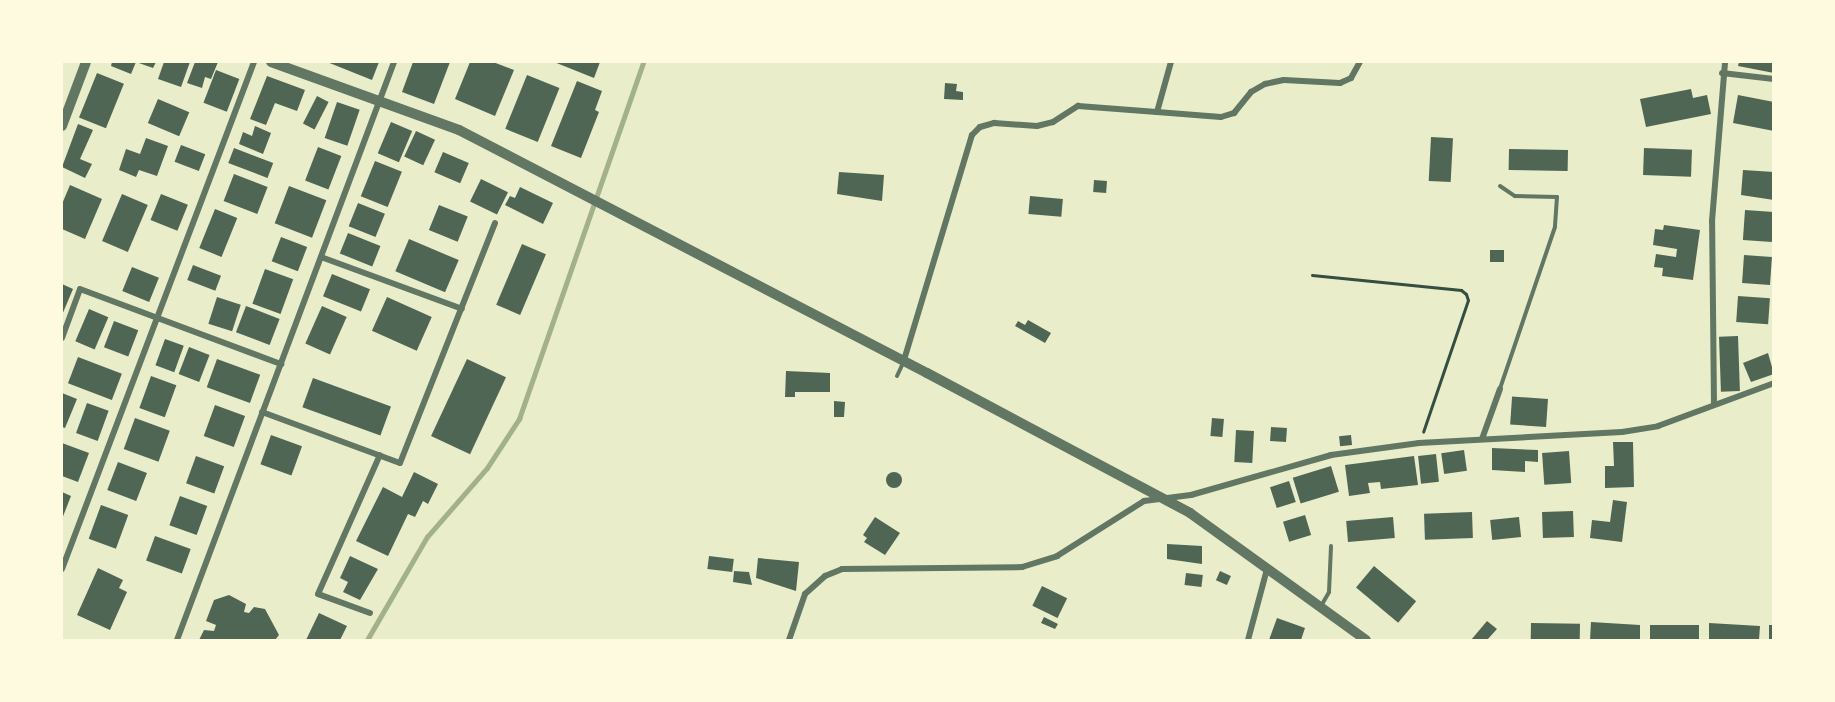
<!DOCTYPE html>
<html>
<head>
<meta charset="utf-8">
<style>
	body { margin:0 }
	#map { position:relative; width:1835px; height:702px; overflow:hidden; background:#e9edc9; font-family:"Archivo Narrow",sans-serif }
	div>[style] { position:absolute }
	.stream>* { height:4.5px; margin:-2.25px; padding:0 2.25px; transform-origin:2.25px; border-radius:2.25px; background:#a3b18a }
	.building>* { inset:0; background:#4f6655; transform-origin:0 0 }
	.round { border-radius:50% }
	.path>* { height:3px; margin:-1.5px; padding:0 1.5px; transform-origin:1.5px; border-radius:1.5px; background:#344e41 }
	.service>* { height:4px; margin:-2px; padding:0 2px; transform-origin:2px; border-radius:2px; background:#617663 }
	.minor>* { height:6px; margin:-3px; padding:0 3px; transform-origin:3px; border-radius:3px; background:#617663 }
	.tertiary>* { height:10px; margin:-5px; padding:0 5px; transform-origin:5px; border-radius:5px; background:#617663 }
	span { translate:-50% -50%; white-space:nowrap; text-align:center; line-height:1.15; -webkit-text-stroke:4.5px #fefae0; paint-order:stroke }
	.frame { position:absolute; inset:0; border:63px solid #fefae0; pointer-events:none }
</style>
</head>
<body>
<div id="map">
	<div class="stream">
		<i style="left:367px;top:640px;width:119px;rotate:-59.8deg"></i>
		<i style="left:427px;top:537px;width:91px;rotate:-49deg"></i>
		<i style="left:487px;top:468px;width:59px;rotate:-56.9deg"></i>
		<i style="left:519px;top:419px;width:378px;rotate:-70.8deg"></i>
	</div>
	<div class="building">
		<i style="clip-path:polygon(112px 62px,156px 62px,153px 68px,136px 62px,131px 74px,111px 66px)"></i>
		<i style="clip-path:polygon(164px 62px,190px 62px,181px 87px,158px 79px)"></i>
		<i style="clip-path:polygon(195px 62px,218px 62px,211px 79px,205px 77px,202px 88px,187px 83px)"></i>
		<i style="clip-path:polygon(327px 62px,379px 62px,372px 80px)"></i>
		<i style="clip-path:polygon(413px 62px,450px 62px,434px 104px,402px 92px)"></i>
		<i style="clip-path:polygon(470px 62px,493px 62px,514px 70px,495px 116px,455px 99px)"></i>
		<i style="clip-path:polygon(554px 62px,600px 62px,594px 78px)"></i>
		<i style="clip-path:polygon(1739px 62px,1774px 62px,1774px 73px,1738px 66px)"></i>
		<i style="left:216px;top:70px;width:25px;height:35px;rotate:21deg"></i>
		<i style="left:97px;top:73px;width:29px;height:48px;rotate:22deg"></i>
		<i style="left:527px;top:75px;width:35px;height:58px;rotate:22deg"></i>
		<i style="clip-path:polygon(267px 76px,305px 90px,297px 111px,275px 103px,266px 125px,250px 119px)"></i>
		<i style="clip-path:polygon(577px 81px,602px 91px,595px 110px,599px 112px,581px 158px,551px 146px)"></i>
		<i style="clip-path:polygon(945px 83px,957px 84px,956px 91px,963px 92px,963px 100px,944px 99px)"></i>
		<i style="clip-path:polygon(1691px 89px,1693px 98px,1707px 95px,1711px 114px,1646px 127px,1640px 99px)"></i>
		<i style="clip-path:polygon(1738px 95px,1774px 102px,1774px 131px,1733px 123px)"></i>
		<i style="left:317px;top:96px;width:13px;height:31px;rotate:27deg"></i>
		<i style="left:158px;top:99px;width:34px;height:26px;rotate:23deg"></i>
		<i style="left:337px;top:102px;width:24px;height:38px;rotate:19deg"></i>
		<i style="left:391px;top:122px;width:23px;height:34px;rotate:23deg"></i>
		<i style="clip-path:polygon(78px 124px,93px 130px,80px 159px,92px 164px,85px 178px,62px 167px)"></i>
		<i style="clip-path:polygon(255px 126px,271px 133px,263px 154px,239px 144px,243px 132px,252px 136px)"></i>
		<i style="left:416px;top:131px;width:21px;height:28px;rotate:25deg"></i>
		<i style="left:1431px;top:137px;width:22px;height:44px;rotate:3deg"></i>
		<i style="clip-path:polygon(146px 138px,168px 146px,157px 176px,139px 170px,136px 177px,119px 170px,126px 149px,140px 154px)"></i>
		<i style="left:181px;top:145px;width:26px;height:18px;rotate:21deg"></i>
		<i style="left:318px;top:147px;width:25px;height:36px;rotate:21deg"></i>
		<i style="left:234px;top:148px;width:42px;height:16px;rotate:21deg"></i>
		<i style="left:1644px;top:148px;width:48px;height:27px;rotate:2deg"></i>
		<i style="left:1509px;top:149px;width:59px;height:21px;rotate:1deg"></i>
		<i style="left:443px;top:152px;width:28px;height:22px;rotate:23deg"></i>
		<i style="left:375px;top:161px;width:29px;height:38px;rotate:22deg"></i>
		<i style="clip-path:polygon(1743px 170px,1774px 172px,1774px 200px,1741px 195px)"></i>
		<i style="clip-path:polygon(839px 172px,884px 175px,882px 201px,837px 194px)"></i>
		<i style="left:234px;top:174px;width:36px;height:29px;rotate:21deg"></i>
		<i style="left:481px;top:179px;width:30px;height:25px;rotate:26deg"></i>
		<i style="left:1094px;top:180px;width:13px;height:12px;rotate:4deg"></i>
		<i style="clip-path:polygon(70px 185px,102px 199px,85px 239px,62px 229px,62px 204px)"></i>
		<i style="left:289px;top:186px;width:40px;height:40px;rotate:21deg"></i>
		<i style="clip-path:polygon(520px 187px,553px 203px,543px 224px,505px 205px,510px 196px,515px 198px)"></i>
		<i style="left:122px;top:194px;width:28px;height:51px;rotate:23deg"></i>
		<i style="left:161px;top:194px;width:29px;height:28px;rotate:22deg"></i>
		<i style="left:1030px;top:196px;width:33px;height:18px;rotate:5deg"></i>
		<i style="left:358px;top:203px;width:29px;height:25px;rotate:22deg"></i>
		<i style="left:439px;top:205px;width:31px;height:27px;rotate:22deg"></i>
		<i style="left:215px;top:209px;width:24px;height:42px;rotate:22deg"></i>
		<i style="left:1745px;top:210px;width:29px;height:30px;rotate:4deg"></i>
		<i style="clip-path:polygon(1664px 225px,1700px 230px,1693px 280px,1662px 276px,1663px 268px,1654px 267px,1656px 254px,1676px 257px,1677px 249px,1653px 245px,1655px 229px,1663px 230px)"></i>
		<i style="left:348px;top:233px;width:35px;height:22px;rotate:22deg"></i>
		<i style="left:281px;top:237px;width:28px;height:26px;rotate:21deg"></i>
		<i style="left:409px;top:239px;width:54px;height:35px;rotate:23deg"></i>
		<i style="left:522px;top:244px;width:26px;height:66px;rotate:23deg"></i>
		<i style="left:1490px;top:250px;width:14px;height:12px"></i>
		<i style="left:1744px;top:255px;width:28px;height:28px;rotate:4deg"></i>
		<i style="left:193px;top:265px;width:30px;height:16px;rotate:21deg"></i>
		<i style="left:132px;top:267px;width:29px;height:26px;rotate:22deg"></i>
		<i style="left:265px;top:269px;width:30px;height:37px;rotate:20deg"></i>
		<i style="left:332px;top:274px;width:41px;height:24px;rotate:22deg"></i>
		<i style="clip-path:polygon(62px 284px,73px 289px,62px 315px)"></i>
		<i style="left:1738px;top:296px;width:32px;height:26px;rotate:4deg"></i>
		<i style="left:217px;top:297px;width:25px;height:28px;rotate:18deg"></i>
		<i style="left:387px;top:297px;width:49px;height:37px;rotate:24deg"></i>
		<i style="left:246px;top:306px;width:36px;height:28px;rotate:21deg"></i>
		<i style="left:322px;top:306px;width:27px;height:41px;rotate:24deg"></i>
		<i style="left:89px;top:309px;width:21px;height:35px;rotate:23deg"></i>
		<i style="clip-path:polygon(1028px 320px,1051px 333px,1045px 343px,1015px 326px,1018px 321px,1025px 325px)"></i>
		<i style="left:114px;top:321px;width:26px;height:28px;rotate:21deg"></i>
		<i style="left:1738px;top:336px;width:55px;height:19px;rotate:88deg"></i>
		<i style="left:165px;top:339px;width:20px;height:28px;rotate:20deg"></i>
		<i style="left:189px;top:347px;width:22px;height:29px;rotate:21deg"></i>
		<i style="clip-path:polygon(1768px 353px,1774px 374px,1751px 382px,1743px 363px)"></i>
		<i style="left:78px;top:357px;width:47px;height:28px;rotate:21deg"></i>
		<i style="left:217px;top:359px;width:46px;height:30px;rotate:20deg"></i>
		<i style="left:467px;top:359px;width:43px;height:85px;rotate:25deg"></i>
		<i style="clip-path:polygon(786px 371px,830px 373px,830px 392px,795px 392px,795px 397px,785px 397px)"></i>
		<i style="left:151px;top:376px;width:27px;height:34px;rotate:20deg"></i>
		<i style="left:313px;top:378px;width:83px;height:31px;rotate:20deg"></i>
		<i style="clip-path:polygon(62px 393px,77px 399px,65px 428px,62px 427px)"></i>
		<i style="left:1548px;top:399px;width:28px;height:36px;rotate:94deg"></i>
		<i style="clip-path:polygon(834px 401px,845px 402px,844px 417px,834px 417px)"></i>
		<i style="left:87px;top:403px;width:23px;height:32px;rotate:20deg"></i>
		<i style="left:215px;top:405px;width:32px;height:33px;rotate:20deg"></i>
		<i style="left:135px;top:418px;width:37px;height:33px;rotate:20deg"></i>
		<i style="left:1212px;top:418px;width:12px;height:18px;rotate:5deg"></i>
		<i style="left:1271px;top:427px;width:16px;height:14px;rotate:4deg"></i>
		<i style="left:1236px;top:430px;width:18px;height:32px;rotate:3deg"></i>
		<i style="left:271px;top:435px;width:33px;height:31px;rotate:20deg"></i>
		<i style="left:1351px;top:435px;width:10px;height:12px;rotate:84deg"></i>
		<i style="clip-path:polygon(1613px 442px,1633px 442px,1634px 487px,1605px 488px,1605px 466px,1614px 466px)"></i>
		<i style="clip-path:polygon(62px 443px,89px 453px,78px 482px,62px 476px)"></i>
		<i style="clip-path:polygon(1492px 448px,1538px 450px,1538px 462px,1525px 461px,1525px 472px,1492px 470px)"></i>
		<i style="left:1464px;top:450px;width:21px;height:23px;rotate:82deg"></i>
		<i style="left:1569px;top:451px;width:32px;height:27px;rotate:86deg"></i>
		<i style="left:1436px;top:454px;width:28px;height:18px;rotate:84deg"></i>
		<i style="left:196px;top:456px;width:30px;height:29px;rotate:20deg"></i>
		<i style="clip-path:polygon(1414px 456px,1418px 485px,1381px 489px,1380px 482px,1368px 483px,1370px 493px,1349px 496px,1345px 465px)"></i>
		<i style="left:118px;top:462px;width:31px;height:30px;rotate:21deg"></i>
		<i style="left:1331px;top:466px;width:27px;height:40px;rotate:73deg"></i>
		<i style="clip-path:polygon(414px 472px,438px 484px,428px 504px,423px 501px,415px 517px,408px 514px,388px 556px,356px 541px,383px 487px,402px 497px)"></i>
		<i class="round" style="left:886px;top:472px;width:16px;height:16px"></i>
		<i style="left:1289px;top:481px;width:22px;height:20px;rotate:72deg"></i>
		<i style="clip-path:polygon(62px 492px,71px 496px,62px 519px)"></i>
		<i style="left:180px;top:496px;width:29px;height:31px;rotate:20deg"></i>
		<i style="clip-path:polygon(1613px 500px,1627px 502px,1622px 542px,1590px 538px,1592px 520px,1610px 522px)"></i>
		<i style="left:101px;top:505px;width:29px;height:36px;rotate:20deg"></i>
		<i style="left:1573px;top:511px;width:26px;height:31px;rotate:88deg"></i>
		<i style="left:1472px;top:512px;width:26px;height:48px;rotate:88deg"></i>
		<i style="left:1305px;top:515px;width:21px;height:23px;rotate:73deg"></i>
		<i style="clip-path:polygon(875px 517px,900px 533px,885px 555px,864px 542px,867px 538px,863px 535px)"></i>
		<i style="left:1393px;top:517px;width:21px;height:47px;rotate:85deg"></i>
		<i style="left:1519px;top:517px;width:20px;height:29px;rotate:84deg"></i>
		<i style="left:155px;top:536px;width:38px;height:26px;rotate:20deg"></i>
		<i style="clip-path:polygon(1167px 544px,1202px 546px,1202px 564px,1167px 559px)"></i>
		<i style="clip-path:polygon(350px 556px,378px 569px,360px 600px,343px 592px,348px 582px,340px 578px)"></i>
		<i style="left:709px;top:556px;width:25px;height:13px;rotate:7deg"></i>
		<i style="clip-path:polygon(758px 558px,799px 562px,796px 591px,756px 578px)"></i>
		<i style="left:1374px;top:566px;width:55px;height:28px;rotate:40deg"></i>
		<i style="clip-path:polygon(98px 568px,123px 580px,119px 588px,127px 592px,110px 630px,77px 615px)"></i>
		<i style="clip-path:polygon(734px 571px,749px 572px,752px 585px,733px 582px)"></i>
		<i style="left:1220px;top:571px;width:12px;height:10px;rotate:24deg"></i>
		<i style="left:1186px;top:573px;width:17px;height:12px;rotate:7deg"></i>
		<i style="left:1042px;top:586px;width:28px;height:22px;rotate:26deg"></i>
		<i style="clip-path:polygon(229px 595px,246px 604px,244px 612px,249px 613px,254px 607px,265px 609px,279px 635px,275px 640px,199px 640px,204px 630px,214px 631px,216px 625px,206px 621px,214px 600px)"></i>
		<i style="clip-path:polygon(319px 613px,347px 626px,340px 640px,306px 640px)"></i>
		<i style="clip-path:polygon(1044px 617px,1058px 624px,1055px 629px,1041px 623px)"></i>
		<i style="clip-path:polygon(1277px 618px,1305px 628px,1301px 640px,1269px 640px)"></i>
		<i style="clip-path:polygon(1487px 621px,1497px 629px,1487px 640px,1471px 640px)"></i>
		<i style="clip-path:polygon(1591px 622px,1640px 625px,1640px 640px,1590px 640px)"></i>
		<i style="left:1531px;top:623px;width:49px;height:17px;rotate:1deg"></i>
		<i style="clip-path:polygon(1709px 623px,1760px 626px,1759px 640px,1709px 640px)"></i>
		<i style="left:1650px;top:625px;width:49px;height:15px"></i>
		<i style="left:1769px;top:625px;width:5px;height:15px"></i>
	</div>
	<div class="path">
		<i style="left:1312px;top:275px;width:150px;rotate:5.7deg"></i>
		<i style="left:1461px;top:290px;width:6px;rotate:39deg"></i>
		<i style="left:1466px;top:294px;width:6px;rotate:72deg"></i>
		<i style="left:1468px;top:300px;width:139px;rotate:108.8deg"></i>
	</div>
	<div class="service">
		<i style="left:1500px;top:186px;width:18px;rotate:34deg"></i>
		<i style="left:1515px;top:196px;width:42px;rotate:1.4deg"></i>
		<i style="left:1557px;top:197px;width:30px;rotate:94deg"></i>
		<i style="left:1555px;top:227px;width:171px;rotate:108.8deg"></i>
		<i style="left:897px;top:376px;width:14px;rotate:-65deg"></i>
		<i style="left:1321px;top:606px;width:16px;rotate:-60deg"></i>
		<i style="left:1329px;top:592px;width:46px;rotate:-87.5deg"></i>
	</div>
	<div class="minor">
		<i style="left:1722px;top:73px;width:52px;rotate:6.6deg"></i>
		<i style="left:1157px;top:112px;width:64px;rotate:4.5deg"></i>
		<i style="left:1221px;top:117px;width:14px;rotate:-17deg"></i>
		<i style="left:1234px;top:113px;width:27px;rotate:-51deg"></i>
		<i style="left:1251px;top:92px;width:16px;rotate:-30deg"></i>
		<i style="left:1265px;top:84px;width:19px;rotate:-12deg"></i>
		<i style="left:1284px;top:80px;width:56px;rotate:3.1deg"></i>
		<i style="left:1340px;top:83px;width:12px;rotate:-24deg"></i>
		<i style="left:1351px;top:78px;width:18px;rotate:-61deg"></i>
		<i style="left:321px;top:257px;width:150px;rotate:20.2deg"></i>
		<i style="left:62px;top:338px;width:52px;rotate:-69.8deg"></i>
		<i style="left:80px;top:289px;width:215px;rotate:20.5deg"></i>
		<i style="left:904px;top:360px;width:235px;rotate:-73.2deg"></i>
		<i style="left:972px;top:135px;width:11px;rotate:-45deg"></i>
		<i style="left:980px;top:127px;width:15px;rotate:-16deg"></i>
		<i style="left:994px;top:123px;width:43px;rotate:4deg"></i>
		<i style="left:1037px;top:126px;width:16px;rotate:-14deg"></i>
		<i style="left:1053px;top:122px;width:30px;rotate:-33deg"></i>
		<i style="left:1078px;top:106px;width:79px;rotate:4.3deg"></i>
		<i style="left:1157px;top:112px;width:52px;rotate:-74.4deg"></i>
		<i style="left:1714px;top:404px;width:183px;rotate:-90.6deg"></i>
		<i style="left:1712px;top:221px;width:160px;rotate:-85.3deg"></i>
		<i style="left:262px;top:412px;width:147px;rotate:20.3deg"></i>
		<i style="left:400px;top:463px;width:258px;rotate:-68.4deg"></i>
		<i style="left:1482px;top:439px;width:53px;rotate:-70.2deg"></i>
		<i style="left:62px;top:569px;width:542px;rotate:-69.26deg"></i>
		<i style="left:370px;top:613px;width:55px;rotate:-159.9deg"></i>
		<i style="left:318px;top:594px;width:152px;rotate:-66deg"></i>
		<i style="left:177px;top:640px;width:617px;rotate:-69.42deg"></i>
		<i style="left:789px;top:640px;width:49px;rotate:-70.8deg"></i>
		<i style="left:805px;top:594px;width:27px;rotate:-42deg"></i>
		<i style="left:825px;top:576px;width:18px;rotate:-22deg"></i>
		<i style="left:842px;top:569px;width:180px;rotate:-0.6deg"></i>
		<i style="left:1022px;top:567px;width:37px;rotate:-17deg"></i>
		<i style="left:1057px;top:556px;width:103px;rotate:-32.3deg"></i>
		<i style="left:1144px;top:501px;width:47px;rotate:-7.3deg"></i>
		<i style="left:1191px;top:495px;width:146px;rotate:-15.9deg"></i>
		<i style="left:1331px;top:455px;width:89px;rotate:-7.8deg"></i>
		<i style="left:1419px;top:443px;width:203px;rotate:-3.1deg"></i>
		<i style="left:1622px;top:432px;width:36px;rotate:-9deg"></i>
		<i style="left:1658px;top:426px;width:124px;rotate:-20.3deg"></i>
		<i style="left:1248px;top:640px;width:73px;rotate:-75deg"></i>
	</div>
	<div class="tertiary">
		<i style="left:271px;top:62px;width:200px;rotate:19.9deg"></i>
		<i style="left:459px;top:130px;width:527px;rotate:27.44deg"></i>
		<i style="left:927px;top:373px;width:298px;rotate:28deg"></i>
		<i style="left:1190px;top:513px;width:217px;rotate:35.8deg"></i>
		<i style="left:62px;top:126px;width:68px;rotate:-69.4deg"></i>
	</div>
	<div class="frame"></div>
</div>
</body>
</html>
